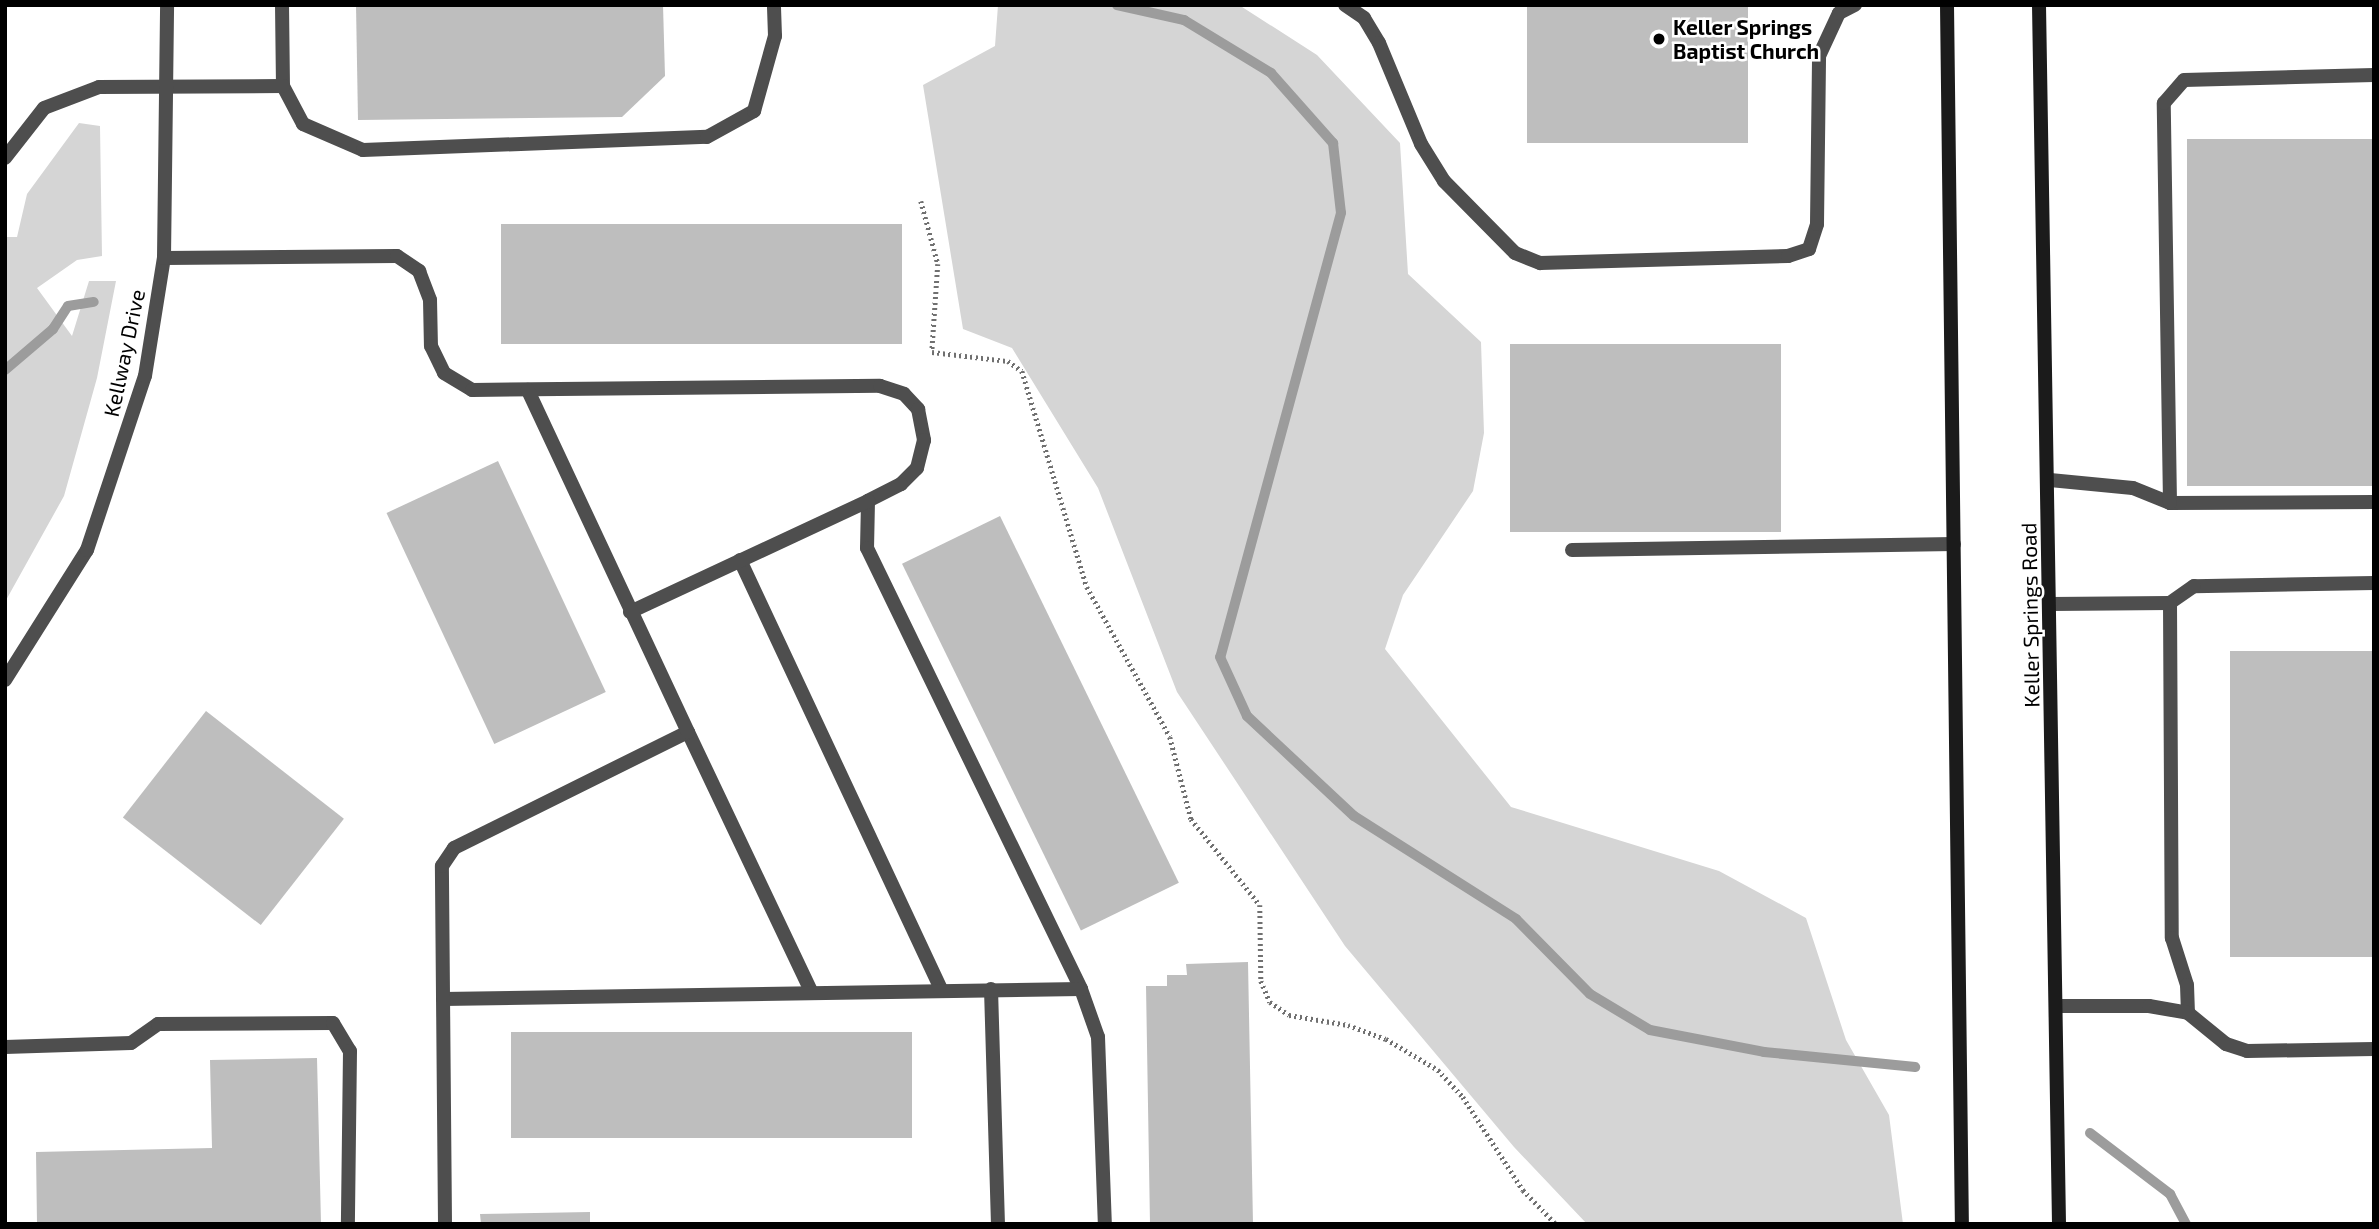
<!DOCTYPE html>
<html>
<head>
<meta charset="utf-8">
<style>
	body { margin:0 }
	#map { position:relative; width:2379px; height:1229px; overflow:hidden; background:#fff; font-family:"Exo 2",sans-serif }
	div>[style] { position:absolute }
	.green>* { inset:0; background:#d5d5d5 }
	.stream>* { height:10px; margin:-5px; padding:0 5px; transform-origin:5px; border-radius:5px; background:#9c9c9c }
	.building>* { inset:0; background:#bebebe; transform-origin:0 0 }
	.path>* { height:4.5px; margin-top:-2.25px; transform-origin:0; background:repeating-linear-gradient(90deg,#707070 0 2px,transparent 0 5.5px) }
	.service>* { height:14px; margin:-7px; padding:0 7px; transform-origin:7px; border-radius:7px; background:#4e4e4e }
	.minor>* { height:14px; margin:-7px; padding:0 7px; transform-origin:7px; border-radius:7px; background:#4e4e4e }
	.secondary>* { height:14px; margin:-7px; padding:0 7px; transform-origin:7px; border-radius:7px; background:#1b1b1b }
	.dots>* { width:19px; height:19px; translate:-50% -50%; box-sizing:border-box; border:4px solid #fff; border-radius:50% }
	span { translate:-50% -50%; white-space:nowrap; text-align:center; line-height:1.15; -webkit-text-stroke:5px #fff; paint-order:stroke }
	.poi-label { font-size:21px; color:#000; font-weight:700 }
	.left { translate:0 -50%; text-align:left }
	.street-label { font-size:21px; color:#000 }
	.frame { position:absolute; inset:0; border:7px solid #000; pointer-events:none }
</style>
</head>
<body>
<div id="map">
	<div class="green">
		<i style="clip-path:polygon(998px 5px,1239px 5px,1317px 55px,1400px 143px,1408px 274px,1481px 342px,1484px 433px,1473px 491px,1403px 595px,1385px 649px,1511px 807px,1719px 871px,1806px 918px,1846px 1040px,1889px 1115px,1903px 1224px,1587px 1224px,1514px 1147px,1345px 946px,1177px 692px,1098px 488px,1012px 348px,963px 329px,923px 85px,995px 46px)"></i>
		<i style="clip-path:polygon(79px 123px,100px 126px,102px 256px,77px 260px,37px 288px,72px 336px,89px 281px,116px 281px,97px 378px,64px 496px,5px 602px,5px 237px,17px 237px,27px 194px)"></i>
	</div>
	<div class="stream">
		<i style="left:1117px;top:5px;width:69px;rotate:12.6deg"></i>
		<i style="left:1184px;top:20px;width:102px;rotate:31.3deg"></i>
		<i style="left:1271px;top:73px;width:94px;rotate:48.5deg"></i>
		<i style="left:1333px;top:143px;width:70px;rotate:83.5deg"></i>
		<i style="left:1341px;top:213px;width:460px;rotate:105.2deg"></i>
		<i style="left:1220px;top:657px;width:65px;rotate:65.4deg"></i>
		<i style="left:1247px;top:716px;width:146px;rotate:43.1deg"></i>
		<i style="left:1354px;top:816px;width:192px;rotate:32.4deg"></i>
		<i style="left:1516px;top:919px;width:105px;rotate:45.4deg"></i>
		<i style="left:1590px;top:994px;width:70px;rotate:31deg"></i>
		<i style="left:1650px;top:1030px;width:116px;rotate:10.9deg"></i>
		<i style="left:1764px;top:1052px;width:152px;rotate:5.7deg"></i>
		<i style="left:5px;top:370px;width:63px;rotate:-40.5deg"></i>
		<i style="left:53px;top:329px;width:27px;rotate:-57deg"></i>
		<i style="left:68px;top:306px;width:26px;rotate:-9deg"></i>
		<i style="left:2090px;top:1133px;width:101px;rotate:37.3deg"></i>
		<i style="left:2170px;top:1194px;width:34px;rotate:62deg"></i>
	</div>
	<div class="building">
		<i style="clip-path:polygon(356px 5px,663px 5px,665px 76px,622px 117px,358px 120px)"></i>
		<i style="left:1527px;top:5px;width:221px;height:138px"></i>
		<i style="left:2374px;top:139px;width:347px;height:187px;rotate:90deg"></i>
		<i style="left:902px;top:224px;width:120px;height:401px;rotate:90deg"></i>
		<i style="left:1781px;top:344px;width:188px;height:271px;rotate:90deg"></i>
		<i style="left:498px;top:461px;width:255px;height:123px;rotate:65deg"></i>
		<i style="left:1000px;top:516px;width:408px;height:109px;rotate:64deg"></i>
		<i style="left:2374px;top:651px;width:306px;height:144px;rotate:90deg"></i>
		<i style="left:206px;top:711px;width:175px;height:135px;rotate:38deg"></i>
		<i style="clip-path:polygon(1248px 962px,1253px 1224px,1150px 1224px,1146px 986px,1167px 986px,1167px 975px,1187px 975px,1186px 964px)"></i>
		<i style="left:912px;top:1032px;width:106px;height:401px;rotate:90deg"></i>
		<i style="clip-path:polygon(317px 1058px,321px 1224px,37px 1224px,36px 1152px,212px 1148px,210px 1060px)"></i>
		<i style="clip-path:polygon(590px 1212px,590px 1224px,481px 1224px,480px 1214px)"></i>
	</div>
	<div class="path">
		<i style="left:921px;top:201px;width:65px;rotate:74.9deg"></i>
		<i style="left:938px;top:264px;width:88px;rotate:93.9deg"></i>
		<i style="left:932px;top:352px;width:77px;rotate:6.8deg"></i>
		<i style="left:1008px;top:361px;width:17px;rotate:36deg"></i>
		<i style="left:1022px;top:371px;width:226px;rotate:73.3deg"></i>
		<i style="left:1087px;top:587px;width:171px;rotate:61deg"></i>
		<i style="left:1170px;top:737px;width:85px;rotate:75.6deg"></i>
		<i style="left:1191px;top:819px;width:110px;rotate:51.3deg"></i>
		<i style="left:1260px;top:905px;width:76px;rotate:89.2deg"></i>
		<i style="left:1261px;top:981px;width:23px;rotate:67deg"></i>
		<i style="left:1270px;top:1002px;width:23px;rotate:34deg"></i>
		<i style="left:1289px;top:1015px;width:60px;rotate:9.6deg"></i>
		<i style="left:1348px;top:1025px;width:40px;rotate:20.2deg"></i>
		<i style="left:1386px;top:1039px;width:61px;rotate:30.8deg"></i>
		<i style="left:1438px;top:1070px;width:37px;rotate:47deg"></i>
		<i style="left:1463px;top:1097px;width:111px;rotate:57.2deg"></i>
		<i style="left:1523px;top:1190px;width:47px;rotate:45.9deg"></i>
	</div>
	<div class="service">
		<i style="left:282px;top:5px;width:81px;rotate:89.3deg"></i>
		<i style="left:283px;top:86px;width:43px;rotate:62.2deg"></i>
		<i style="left:303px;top:124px;width:65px;rotate:23.4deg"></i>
		<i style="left:363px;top:150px;width:344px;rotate:-2.2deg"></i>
		<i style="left:707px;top:137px;width:54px;rotate:-29deg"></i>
		<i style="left:754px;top:111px;width:78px;rotate:-74.4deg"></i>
		<i style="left:775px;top:36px;width:31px;rotate:-92deg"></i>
		<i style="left:1345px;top:5px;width:23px;rotate:34deg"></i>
		<i style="left:1364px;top:18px;width:29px;rotate:59deg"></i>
		<i style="left:1379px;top:43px;width:109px;rotate:67.4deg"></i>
		<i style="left:1421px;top:144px;width:44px;rotate:58.1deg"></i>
		<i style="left:1444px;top:181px;width:101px;rotate:45.4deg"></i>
		<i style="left:1515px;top:253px;width:27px;rotate:22deg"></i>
		<i style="left:1540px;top:263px;width:248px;rotate:-1.6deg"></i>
		<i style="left:1788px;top:256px;width:22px;rotate:-18deg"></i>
		<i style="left:1809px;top:249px;width:26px;rotate:-72deg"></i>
		<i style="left:1817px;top:224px;width:168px;rotate:-89.3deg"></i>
		<i style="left:1819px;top:56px;width:47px;rotate:-65.1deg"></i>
		<i style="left:1839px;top:13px;width:18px;rotate:-27deg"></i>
		<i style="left:5px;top:158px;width:63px;rotate:-52deg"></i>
		<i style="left:44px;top:108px;width:59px;rotate:-20.9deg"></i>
		<i style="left:99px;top:87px;width:184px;rotate:-0.3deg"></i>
		<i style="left:164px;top:258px;width:233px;rotate:-0.5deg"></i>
		<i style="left:397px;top:256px;width:27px;rotate:34deg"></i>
		<i style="left:419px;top:271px;width:31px;rotate:69deg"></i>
		<i style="left:430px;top:300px;width:46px;rotate:88.8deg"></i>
		<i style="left:431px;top:346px;width:30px;rotate:64deg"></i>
		<i style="left:444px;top:373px;width:33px;rotate:31deg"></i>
		<i style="left:472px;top:390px;width:408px;rotate:-0.6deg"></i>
		<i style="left:880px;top:386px;width:25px;rotate:18deg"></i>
		<i style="left:904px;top:394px;width:21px;rotate:47deg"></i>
		<i style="left:918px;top:409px;width:32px;rotate:79deg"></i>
		<i style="left:924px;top:440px;width:29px;rotate:104deg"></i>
		<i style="left:917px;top:468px;width:23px;rotate:135deg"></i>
		<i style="left:901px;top:484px;width:37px;rotate:153deg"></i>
		<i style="left:868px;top:501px;width:47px;rotate:91.2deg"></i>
		<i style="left:867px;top:548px;width:490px;rotate:64.1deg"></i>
		<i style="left:1081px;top:989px;width:51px;rotate:70.5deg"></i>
		<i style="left:1098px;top:1037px;width:187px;rotate:87.9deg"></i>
		<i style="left:2050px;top:480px;width:83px;rotate:5.5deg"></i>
		<i style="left:2133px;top:488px;width:40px;rotate:22deg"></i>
		<i style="left:2170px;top:503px;width:204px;rotate:-0.3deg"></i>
		<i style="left:2170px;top:503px;width:400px;rotate:-90.9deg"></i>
		<i style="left:2164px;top:103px;width:30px;rotate:-49deg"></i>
		<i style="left:2184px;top:80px;width:190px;rotate:-1.5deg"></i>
		<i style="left:1572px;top:550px;width:382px;rotate:-0.9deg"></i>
		<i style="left:740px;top:560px;width:475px;rotate:64.9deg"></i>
		<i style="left:2374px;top:583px;width:180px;rotate:179deg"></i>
		<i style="left:2194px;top:586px;width:29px;rotate:145deg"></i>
		<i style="left:2170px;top:603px;width:335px;rotate:89.7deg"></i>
		<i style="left:2172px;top:938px;width:49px;rotate:72.3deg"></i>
		<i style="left:2187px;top:985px;width:28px;rotate:88deg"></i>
		<i style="left:2188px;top:1013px;width:49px;rotate:39.2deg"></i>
		<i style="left:2226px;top:1044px;width:22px;rotate:18deg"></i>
		<i style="left:2247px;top:1051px;width:127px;rotate:-0.9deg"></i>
		<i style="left:2051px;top:604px;width:119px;rotate:-0.5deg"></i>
		<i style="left:630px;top:612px;width:263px;rotate:-25deg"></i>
		<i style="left:688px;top:732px;width:287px;rotate:64.6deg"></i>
		<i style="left:991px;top:989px;width:235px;rotate:88.3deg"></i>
		<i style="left:443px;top:999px;width:638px;rotate:-0.9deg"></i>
		<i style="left:2056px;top:1006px;width:93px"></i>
		<i style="left:2149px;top:1006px;width:40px;rotate:10deg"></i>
		<i style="left:5px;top:1047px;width:126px;rotate:-1.8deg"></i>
		<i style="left:131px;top:1043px;width:33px;rotate:-35deg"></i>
		<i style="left:158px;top:1024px;width:175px;rotate:-0.3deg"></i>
		<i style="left:333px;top:1023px;width:33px;rotate:59deg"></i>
		<i style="left:350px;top:1051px;width:173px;rotate:90.7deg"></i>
		<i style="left:445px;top:1224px;width:358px;rotate:-90.5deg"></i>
		<i style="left:442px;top:866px;width:22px;rotate:-56deg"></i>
		<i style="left:454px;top:848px;width:261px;rotate:-26.4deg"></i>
		<i style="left:688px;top:732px;width:378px;rotate:-115.1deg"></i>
	</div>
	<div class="minor">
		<i style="left:5px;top:680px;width:154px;rotate:-57.8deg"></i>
		<i style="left:87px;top:550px;width:183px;rotate:-71.6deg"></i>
		<i style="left:145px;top:376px;width:120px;rotate:-80.9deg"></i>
		<i style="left:164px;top:258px;width:253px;rotate:-89.3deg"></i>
	</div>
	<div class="secondary">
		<i style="left:1947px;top:5px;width:1219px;rotate:89.3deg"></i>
		<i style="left:2039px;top:5px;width:1219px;rotate:89.06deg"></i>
	</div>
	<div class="dots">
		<i style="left:1659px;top:39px;background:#000"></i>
	</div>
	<div class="poi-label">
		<span class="left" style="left:1673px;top:39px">Keller Springs<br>Baptist Church</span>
	</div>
	<div class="street-label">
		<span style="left:124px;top:353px;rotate:-78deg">Kellway Drive</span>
		<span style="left:2030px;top:615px;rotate:-91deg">Keller Springs Road</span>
	</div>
	<div class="frame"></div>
</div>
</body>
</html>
